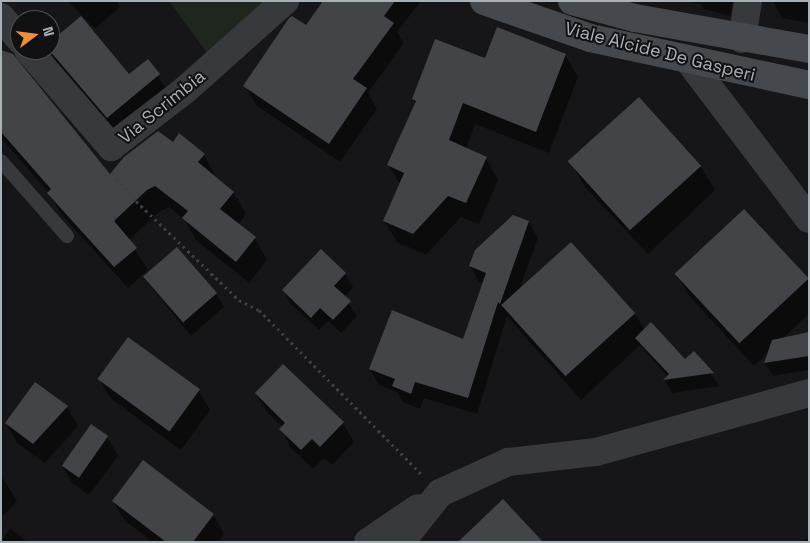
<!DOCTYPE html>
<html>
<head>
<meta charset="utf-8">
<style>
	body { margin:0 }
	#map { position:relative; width:810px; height:543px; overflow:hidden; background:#161618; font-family:"Space Grotesk",sans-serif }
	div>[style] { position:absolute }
	.green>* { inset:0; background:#1e261e }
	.shadow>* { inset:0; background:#0007 }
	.building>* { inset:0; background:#424448; transform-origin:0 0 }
	.path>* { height:3px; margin-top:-1.5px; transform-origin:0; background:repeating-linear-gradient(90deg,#3d4044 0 2.5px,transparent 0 6.5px) }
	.lane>* { height:14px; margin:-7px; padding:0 7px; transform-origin:7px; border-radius:7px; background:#37393d }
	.street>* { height:28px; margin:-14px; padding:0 14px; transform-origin:14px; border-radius:14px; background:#37393d }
	.secondary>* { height:28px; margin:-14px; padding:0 14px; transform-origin:14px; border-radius:14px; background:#45484d }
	span { translate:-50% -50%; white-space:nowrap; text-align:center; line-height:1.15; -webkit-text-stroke:4px #111113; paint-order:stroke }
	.street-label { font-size:18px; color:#a8b0b8 }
	.frame { position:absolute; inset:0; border:2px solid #a8b0b8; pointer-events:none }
	.north { position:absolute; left:10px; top:10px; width:50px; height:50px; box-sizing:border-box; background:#111113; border:1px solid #4d5155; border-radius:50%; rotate:75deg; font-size:14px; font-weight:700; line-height:20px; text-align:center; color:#a8b0b8 }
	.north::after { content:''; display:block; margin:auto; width:18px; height:22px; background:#ed8f38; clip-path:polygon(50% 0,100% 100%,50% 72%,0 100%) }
</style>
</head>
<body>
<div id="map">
	<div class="green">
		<i style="clip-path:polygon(169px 1px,267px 1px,210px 57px)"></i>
	</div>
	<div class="shadow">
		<i style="clip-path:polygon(68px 1px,116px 1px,120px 7px,95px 29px)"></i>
		<i style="clip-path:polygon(325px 1px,421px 1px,397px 32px,404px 43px,368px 93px,377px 109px,340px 162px,256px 105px,245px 86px,306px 27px)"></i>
		<i style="clip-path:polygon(682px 1px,733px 1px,730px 16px,704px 9px,701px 4px)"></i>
		<i style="clip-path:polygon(773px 1px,809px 1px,809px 23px,782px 18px)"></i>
		<i style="clip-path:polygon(49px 50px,129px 76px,147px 61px,170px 94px,119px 137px,58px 65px)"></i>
		<i style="clip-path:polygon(1px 53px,110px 176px,173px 143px,204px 155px,216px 178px,234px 193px,246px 214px,238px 225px,255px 238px,267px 260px,249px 283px,196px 240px,184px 219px,169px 207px,159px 212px,129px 240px,148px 270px,128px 288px,61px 214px,49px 193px,1px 138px)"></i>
		<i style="clip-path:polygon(565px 55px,578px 77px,549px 153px,475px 124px,466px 149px,486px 158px,498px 180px,479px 224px,461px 217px,426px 255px,397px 242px,384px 221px,400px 185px,389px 165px,416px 104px,413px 99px,485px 60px)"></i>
		<i style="clip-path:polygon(638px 99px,701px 167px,715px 190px,648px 254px,584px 186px,571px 162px)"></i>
		<i style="clip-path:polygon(529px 222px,538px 238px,518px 293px,635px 314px,645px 330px,685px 361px,694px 353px,720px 386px,672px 393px,665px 381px,668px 377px,640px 345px,581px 400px,507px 316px,477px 414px,424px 398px,420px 409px,403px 402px,397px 392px,379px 385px,370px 369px,464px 341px,484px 284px,479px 282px,470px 266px)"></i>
		<i style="clip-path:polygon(345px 274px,353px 287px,344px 297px,357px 316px,341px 333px,328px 321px,319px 330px,291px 304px,283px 290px)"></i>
		<i style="clip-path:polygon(676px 274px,808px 278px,809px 314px,782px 339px,809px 333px,809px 370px,773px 376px,765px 363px,769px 352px,754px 366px,690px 297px)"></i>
		<i style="clip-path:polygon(144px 278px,216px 294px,224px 307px,191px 336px)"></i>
		<i style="clip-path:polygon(99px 379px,199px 391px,210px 410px,181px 450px,110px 398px)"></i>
		<i style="clip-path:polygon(35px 384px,67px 407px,78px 426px,45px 463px,17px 443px,6px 423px)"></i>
		<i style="clip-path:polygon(256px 394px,343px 423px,354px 442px,332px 465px,324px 458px,313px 469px,292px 449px,281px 429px,283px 427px,268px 413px)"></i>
		<i style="clip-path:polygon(107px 437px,118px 456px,89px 495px,72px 483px,61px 464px)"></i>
		<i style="clip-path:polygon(1px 475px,17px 501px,1px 518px)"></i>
		<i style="clip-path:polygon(114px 502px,213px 514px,224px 534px,218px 542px,153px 542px,125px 521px)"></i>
		<i style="clip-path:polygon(10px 528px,27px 542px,1px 542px)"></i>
		<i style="clip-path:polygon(809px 538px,809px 542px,801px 542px)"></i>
	</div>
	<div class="building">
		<i style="clip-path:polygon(323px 1px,395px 1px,384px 16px,394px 23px,353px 79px,367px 88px,329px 144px,243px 86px,289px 18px,292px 16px,306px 25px)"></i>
		<i style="clip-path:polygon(81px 16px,129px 74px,148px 59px,160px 74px,107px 118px,49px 50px,50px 42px)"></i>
		<i style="clip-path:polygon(497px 27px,566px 54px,536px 132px,463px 103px,449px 140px,487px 157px,466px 203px,448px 196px,413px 234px,383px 221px,404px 173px,387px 165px,416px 101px,412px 99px,435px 39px,485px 58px)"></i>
		<i style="clip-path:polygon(1px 50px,13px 54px,110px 174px,124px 157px,158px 131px,173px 142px,179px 133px,205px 154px,198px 162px,234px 192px,220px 209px,256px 237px,236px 262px,182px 218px,188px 211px,155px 186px,147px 190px,114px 221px,137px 248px,114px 267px,47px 193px,51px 189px,1px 132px)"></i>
		<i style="left:639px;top:97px;width:93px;height:96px;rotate:48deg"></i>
		<i style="left:744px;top:209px;width:95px;height:95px;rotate:47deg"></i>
		<i style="clip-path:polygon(513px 215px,529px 221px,500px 304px,498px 302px,468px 398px,415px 382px,411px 394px,392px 386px,395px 379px,369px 369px,392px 310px,463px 339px,486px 273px,469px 266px,475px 250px)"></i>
		<i style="left:571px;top:242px;width:96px;height:94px;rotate:48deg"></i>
		<i style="left:177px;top:247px;width:61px;height:45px;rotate:49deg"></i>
		<i style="clip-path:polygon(321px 249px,346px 273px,334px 286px,351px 301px,333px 320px,320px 308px,311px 318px,282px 290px)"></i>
		<i style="clip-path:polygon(651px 322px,685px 359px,694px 351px,714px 373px,663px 380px,669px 374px,635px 338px)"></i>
		<i style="clip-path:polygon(809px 332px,809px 356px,764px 363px,772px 340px)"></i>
		<i style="left:128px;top:337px;width:89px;height:52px;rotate:36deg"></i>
		<i style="clip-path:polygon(283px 364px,344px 422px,320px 447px,312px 439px,301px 450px,279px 429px,285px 423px,255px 393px)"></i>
		<i style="clip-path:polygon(35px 382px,68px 406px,33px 444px,5px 423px)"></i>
		<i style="left:91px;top:424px;width:21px;height:51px;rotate:35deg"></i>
		<i style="clip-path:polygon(143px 460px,214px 514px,193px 542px,166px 542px,112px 501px)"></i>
		<i style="clip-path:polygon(503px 499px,543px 542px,458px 542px)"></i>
	</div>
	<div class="path">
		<i style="left:112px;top:173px;width:37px;rotate:49deg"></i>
		<i style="left:136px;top:201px;width:143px;rotate:43.9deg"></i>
		<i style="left:239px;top:300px;width:22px;rotate:27deg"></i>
		<i style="left:259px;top:310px;width:232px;rotate:45.3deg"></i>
	</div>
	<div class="lane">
		<i style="left:1px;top:161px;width:100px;rotate:48.7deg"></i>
	</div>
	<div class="street">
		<i style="left:1px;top:17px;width:30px;rotate:50deg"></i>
		<i style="left:742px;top:39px;width:38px;rotate:-81deg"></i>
		<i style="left:28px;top:50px;width:128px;rotate:49.4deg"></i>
		<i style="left:111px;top:147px;width:93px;rotate:-37.6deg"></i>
		<i style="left:185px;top:90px;width:134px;rotate:-41.7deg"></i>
		<i style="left:689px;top:61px;width:198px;rotate:52.8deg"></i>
		<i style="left:368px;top:542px;width:60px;rotate:-34.2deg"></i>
		<i style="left:401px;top:542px;width:63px;rotate:-51.5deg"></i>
		<i style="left:440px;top:493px;width:75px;rotate:-24.5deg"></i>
		<i style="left:508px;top:462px;width:89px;rotate:-6.5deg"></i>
		<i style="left:596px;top:452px;width:221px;rotate:-15.5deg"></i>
	</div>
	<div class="secondary">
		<i style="left:484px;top:1px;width:112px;rotate:19.2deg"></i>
		<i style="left:590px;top:38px;width:224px;rotate:12.1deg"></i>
		<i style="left:572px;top:1px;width:65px;rotate:15.1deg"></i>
		<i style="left:635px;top:18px;width:177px;rotate:10.1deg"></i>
	</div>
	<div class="street-label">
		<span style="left:660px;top:52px;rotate:14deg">Viale Alcide De Gasperi</span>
		<span style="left:162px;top:107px;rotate:-39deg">Via Scrimbia</span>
	</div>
	<div class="frame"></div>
	<div class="north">N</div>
</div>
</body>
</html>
